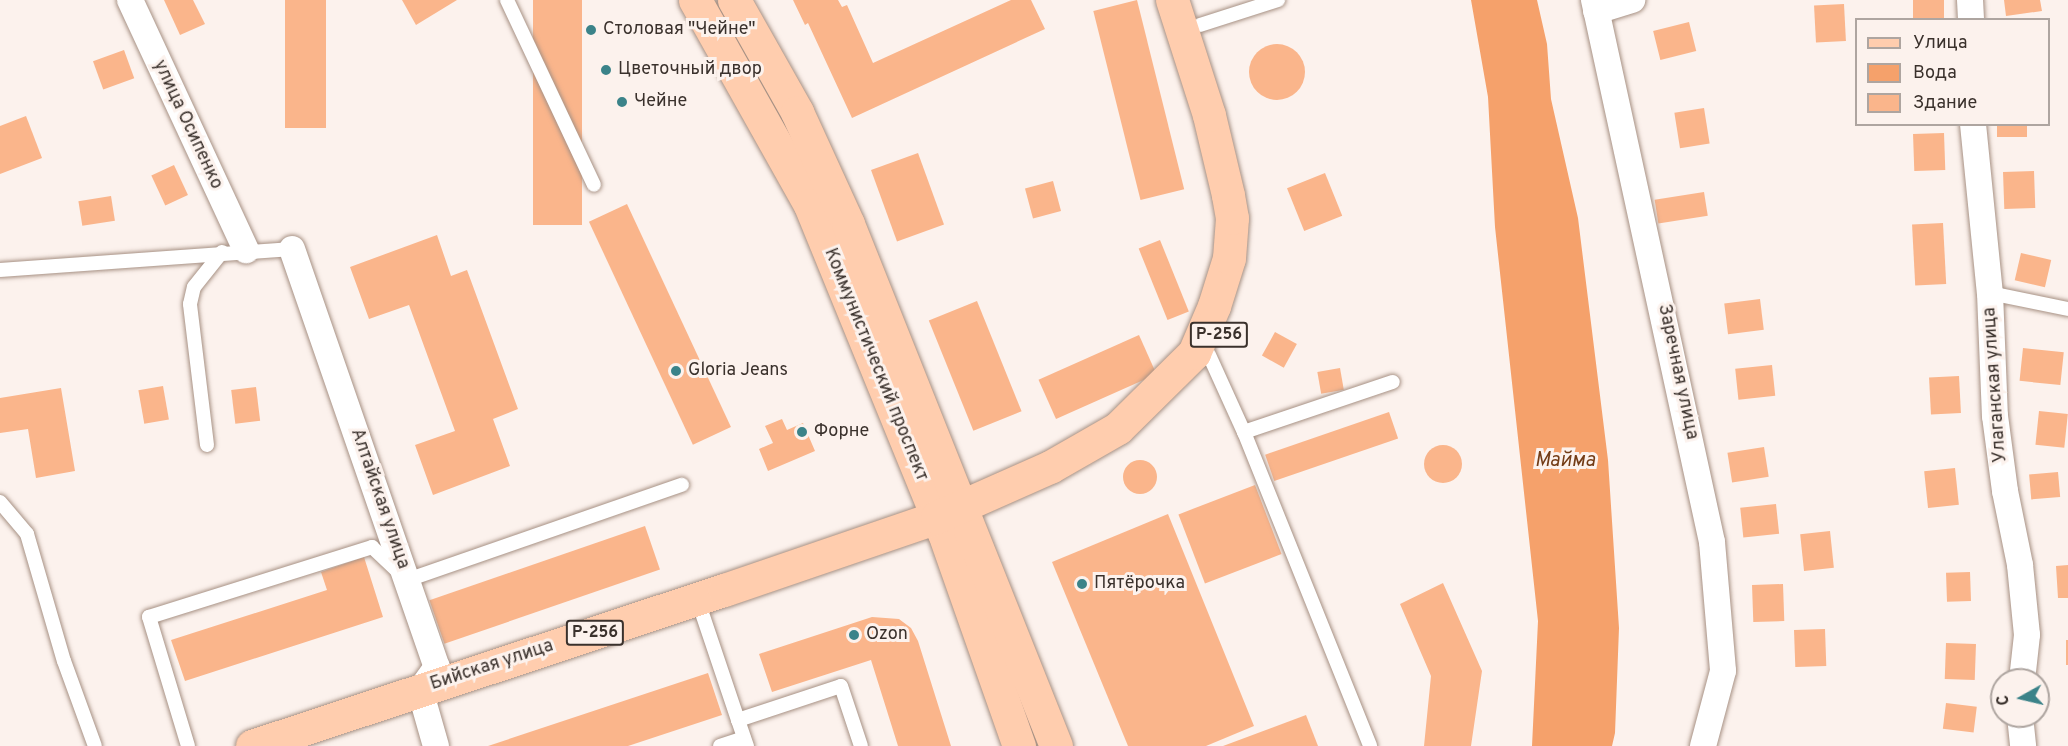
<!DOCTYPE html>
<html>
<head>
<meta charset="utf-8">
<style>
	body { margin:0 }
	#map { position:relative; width:2068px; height:746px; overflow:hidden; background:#fcf2ed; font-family:Overpass,sans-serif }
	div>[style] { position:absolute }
	.water>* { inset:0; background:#f5a16b }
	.building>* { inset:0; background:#fab58b; transform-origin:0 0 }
	.round { border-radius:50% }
	.roads { filter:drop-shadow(0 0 2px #a79184) drop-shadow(0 0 2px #a79184) }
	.lane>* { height:14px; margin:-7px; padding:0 7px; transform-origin:7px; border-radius:7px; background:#fff }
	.street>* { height:26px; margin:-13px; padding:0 13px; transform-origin:13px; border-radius:13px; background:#fff }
	.primary>* { height:33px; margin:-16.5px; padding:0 16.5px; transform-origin:16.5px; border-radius:16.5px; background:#ffcdae }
	.dots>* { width:16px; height:16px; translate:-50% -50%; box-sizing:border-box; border:3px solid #fcf2ed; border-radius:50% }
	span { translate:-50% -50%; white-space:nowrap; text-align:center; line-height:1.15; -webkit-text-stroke:6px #fcf2ed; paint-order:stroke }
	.shield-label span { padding:2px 4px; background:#fcf2ed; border:2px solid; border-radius:4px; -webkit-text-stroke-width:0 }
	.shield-label { font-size:16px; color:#3a312c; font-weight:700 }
	.poi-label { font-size:18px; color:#3a312c }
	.left { translate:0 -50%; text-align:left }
	.street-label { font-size:18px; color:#3a312c }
	.water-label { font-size:20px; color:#733c16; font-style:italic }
	.legend { position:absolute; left:1855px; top:18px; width:195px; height:108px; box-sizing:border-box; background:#fcf2ed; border:2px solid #aea5a0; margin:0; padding:8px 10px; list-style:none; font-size:18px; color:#3a312c }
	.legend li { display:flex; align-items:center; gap:12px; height:30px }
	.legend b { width:30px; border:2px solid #aea5a0 }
	.north { position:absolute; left:1990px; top:668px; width:60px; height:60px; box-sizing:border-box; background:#fcf2ed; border:2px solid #aea5a0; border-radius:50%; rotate:262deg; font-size:16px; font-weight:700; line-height:24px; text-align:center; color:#3a312c }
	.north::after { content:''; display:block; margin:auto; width:21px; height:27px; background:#3b8389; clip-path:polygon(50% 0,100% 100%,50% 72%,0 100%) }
</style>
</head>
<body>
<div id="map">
	<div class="water">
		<i style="clip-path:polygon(1471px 0,1537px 0,1547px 44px,1551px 99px,1578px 218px,1608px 460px,1619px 628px,1615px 733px,1612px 746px,1532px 746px,1538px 621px,1495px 227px,1488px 97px)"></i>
	</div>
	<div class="building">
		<i style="clip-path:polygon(164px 0,193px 0,205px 24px,180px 35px)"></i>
		<i style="left:285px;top:0;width:41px;height:128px"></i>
		<i style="clip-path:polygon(402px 0,457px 0,416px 25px)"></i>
		<i style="left:533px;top:0;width:49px;height:225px"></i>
		<i style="clip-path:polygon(793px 0,838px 0,842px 7px,847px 5px,873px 63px,1011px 0,1031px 0,1045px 29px,852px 118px,808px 23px,805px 25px)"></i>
		<i style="left:1137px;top:0;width:195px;height:45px;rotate:76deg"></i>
		<i style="left:1913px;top:0;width:31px;height:20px"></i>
		<i style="clip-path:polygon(2004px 0,2040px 0,2042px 11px,2006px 16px)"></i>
		<i style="left:1844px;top:4px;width:37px;height:30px;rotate:87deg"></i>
		<i style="left:1689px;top:22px;width:30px;height:37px;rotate:76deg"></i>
		<i class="round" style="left:1249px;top:44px;width:56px;height:56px"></i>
		<i style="left:124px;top:50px;width:30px;height:33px;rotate:70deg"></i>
		<i style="left:1704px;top:108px;width:36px;height:30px;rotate:81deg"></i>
		<i style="clip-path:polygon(26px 116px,42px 158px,0 174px,0 126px)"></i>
		<i style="left:1997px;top:124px;width:30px;height:13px"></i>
		<i style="left:1944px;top:133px;width:37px;height:31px;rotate:88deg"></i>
		<i style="left:918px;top:153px;width:76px;height:50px;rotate:70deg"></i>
		<i style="left:174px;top:165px;width:33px;height:25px;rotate:65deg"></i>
		<i style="left:2034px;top:171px;width:37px;height:31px;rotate:88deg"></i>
		<i style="left:1325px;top:173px;width:46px;height:41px;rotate:68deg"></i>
		<i style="left:1053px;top:181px;width:31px;height:29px;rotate:75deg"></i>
		<i style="left:1704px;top:192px;width:24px;height:50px;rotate:81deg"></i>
		<i style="left:111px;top:196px;width:25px;height:33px;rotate:81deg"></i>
		<i style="left:627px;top:204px;width:246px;height:42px;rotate:65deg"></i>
		<i style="left:1943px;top:223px;width:61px;height:31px;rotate:87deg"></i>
		<i style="clip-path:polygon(437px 235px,451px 276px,467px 270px,518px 409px,493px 419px,510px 466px,433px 495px,415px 445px,455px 431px,409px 305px,369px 319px,350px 267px)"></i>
		<i style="left:1160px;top:240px;width:77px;height:23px;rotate:68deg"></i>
		<i style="left:2021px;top:253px;width:31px;height:28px;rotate:13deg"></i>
		<i style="left:1760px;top:299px;width:31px;height:36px;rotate:83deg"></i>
		<i style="left:977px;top:301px;width:119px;height:52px;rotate:68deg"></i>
		<i style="left:1275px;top:332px;width:25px;height:27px;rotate:29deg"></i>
		<i style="left:1139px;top:335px;width:43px;height:110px;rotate:66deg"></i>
		<i style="left:2023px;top:348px;width:41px;height:33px;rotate:6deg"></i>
		<i style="left:1772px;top:365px;width:31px;height:37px;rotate:84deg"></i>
		<i style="left:1340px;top:368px;width:22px;height:23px;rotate:80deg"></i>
		<i style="left:1959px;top:376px;width:37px;height:30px;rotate:87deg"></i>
		<i style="left:163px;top:386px;width:34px;height:25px;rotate:80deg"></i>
		<i style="left:256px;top:387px;width:34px;height:25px;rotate:83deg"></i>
		<i style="clip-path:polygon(61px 388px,75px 471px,36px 478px,28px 429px,0 433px,0 398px)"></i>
		<i style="left:2039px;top:411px;width:29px;height:34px;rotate:6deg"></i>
		<i style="left:1389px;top:412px;width:28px;height:131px;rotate:71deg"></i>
		<i style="clip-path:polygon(782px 419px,787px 430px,803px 423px,815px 451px,768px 471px,759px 449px,773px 443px,765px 426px)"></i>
		<i class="round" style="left:1424px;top:445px;width:38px;height:38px"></i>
		<i style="left:1764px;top:447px;width:30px;height:37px;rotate:81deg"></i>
		<i class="round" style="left:1123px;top:460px;width:34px;height:34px"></i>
		<i style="left:1955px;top:468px;width:37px;height:31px;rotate:84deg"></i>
		<i style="left:2058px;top:472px;width:25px;height:29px;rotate:85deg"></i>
		<i style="left:1255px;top:485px;width:74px;height:82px;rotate:69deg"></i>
		<i style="left:1776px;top:504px;width:30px;height:36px;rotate:84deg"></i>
		<i style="clip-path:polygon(1168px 514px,1254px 726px,1206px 746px,1128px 746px,1052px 562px)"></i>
		<i style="left:645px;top:526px;width:46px;height:228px;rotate:71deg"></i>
		<i style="left:1830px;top:531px;width:37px;height:30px;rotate:84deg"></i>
		<i style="clip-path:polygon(364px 557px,383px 617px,185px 681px,171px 640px,327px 590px,321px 572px)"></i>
		<i style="clip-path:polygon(2068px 565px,2068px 598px,2058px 598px,2056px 566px)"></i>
		<i style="left:1970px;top:572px;width:29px;height:24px;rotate:88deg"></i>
		<i style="clip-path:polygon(1443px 583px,1482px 671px,1471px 746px,1424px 746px,1431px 676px,1400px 604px)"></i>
		<i style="left:1783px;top:584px;width:37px;height:31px;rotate:88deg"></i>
		<i style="clip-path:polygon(872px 617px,899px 619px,911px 628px,918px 641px,951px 746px,898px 746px,871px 660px,772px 692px,759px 654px)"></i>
		<i style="left:1825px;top:629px;width:37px;height:31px;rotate:88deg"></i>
		<i style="left:2066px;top:640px;width:2px;height:25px"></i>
		<i style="left:1946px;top:643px;width:30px;height:36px;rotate:2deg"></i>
		<i style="clip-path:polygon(708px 673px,722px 715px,628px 746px,488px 746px)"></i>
		<i style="left:1946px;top:703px;width:31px;height:26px;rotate:7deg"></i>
		<i style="clip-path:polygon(1306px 715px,1318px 746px,1223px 746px)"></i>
	</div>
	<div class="roads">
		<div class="lane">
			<i style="left:507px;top:0;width:204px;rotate:64.8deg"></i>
			<i style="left:1200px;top:25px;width:82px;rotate:-17.8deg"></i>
			<i style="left:0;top:270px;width:293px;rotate:-4.1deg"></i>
			<i style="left:1990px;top:293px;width:80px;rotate:11.6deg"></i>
			<i style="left:1209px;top:355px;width:85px;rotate:65.6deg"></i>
			<i style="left:1244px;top:432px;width:338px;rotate:68.1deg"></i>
			<i style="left:1244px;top:432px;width:157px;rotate:-18.6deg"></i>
			<i style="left:207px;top:445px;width:142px;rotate:-96.9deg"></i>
			<i style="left:190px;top:304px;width:17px;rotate:-77deg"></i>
			<i style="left:194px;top:287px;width:45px;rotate:-51.3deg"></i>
			<i style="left:0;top:502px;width:42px;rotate:49.8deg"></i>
			<i style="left:27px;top:534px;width:132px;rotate:73.8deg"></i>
			<i style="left:64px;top:661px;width:90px;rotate:70deg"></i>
			<i style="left:703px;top:616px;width:110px;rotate:71.4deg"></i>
			<i style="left:738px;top:720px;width:108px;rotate:-18.3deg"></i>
			<i style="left:841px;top:686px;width:63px;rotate:71.6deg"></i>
			<i style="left:738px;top:720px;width:28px;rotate:71deg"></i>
			<i style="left:188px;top:746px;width:135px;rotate:-106.8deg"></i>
			<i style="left:149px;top:617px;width:234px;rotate:-17.4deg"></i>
			<i style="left:372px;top:547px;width:48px;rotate:43.3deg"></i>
			<i style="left:407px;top:580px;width:291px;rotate:-19.1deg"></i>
			<i style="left:720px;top:746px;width:25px;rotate:-18deg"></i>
		</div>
		<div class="street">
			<i style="left:130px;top:0;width:276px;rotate:65.1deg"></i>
			<i style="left:1594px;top:0;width:555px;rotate:77.72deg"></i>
			<i style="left:1712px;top:542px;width:129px;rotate:85.1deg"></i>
			<i style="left:1723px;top:671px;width:78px;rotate:104.9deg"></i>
			<i style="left:1970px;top:0;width:20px;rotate:87deg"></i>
			<i style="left:1596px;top:11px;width:38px;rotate:-17deg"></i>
			<i style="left:1973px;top:124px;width:170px;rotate:84.3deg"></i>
			<i style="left:1990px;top:293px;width:123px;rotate:87.7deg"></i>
			<i style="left:1995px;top:416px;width:76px;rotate:82.4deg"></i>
			<i style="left:2005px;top:491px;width:76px;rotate:78.5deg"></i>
			<i style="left:2020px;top:565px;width:70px;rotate:84.3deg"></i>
			<i style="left:2027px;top:635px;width:45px;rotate:96.3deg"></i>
			<i style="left:292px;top:249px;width:442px;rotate:70.9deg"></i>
			<i style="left:437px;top:667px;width:29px;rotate:126deg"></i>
			<i style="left:420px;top:690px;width:58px;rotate:74.1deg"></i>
			<i style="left:2020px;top:716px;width:30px;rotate:84deg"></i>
		</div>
		<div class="primary">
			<i style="left:695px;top:0;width:235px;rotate:60.7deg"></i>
			<i style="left:810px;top:205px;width:354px;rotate:67.8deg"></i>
			<i style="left:944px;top:533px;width:226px;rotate:70.6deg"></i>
			<i style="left:734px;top:0;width:129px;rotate:60.6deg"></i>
			<i style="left:797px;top:112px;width:123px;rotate:65.5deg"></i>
			<i style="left:848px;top:224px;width:562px;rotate:68.27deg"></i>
			<i style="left:252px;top:746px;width:497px;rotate:-18.3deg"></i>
			<i style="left:724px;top:590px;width:225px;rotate:-18.9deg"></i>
			<i style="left:937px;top:517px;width:124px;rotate:-23.9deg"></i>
			<i style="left:1050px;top:467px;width:78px;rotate:-29.8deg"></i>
			<i style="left:1118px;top:428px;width:107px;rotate:-44.6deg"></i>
			<i style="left:1194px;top:353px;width:51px;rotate:-66.9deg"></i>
			<i style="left:1214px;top:306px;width:50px;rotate:-72.6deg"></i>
			<i style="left:1229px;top:258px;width:40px;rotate:-85.7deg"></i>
			<i style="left:1232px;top:218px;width:23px;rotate:-100deg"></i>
			<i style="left:1228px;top:195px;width:82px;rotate:-103.4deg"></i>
			<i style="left:1209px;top:115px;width:121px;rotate:-107.8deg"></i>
		</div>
	</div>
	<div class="dots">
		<i style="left:591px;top:30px;background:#3b8389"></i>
		<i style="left:606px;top:70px;background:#3b8389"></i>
		<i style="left:622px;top:102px;background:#3b8389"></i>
		<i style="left:676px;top:371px;background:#3b8389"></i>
		<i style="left:802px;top:432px;background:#3b8389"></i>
		<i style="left:1082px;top:584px;background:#3b8389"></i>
		<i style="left:854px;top:635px;background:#3b8389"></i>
	</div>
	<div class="shield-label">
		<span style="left:1219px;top:335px">Р-256</span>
		<span style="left:595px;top:633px">Р-256</span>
	</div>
	<div class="poi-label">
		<span class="left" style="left:603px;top:30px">Столовая "Чейне"</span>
		<span class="left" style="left:618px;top:70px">Цветочный двор</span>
		<span class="left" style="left:634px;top:102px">Чейне</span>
		<span class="left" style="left:688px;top:371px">Gloria Jeans</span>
		<span class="left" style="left:814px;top:432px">Форне</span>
		<span class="left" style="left:1094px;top:584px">Пятёрочка</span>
		<span class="left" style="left:866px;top:635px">Ozon</span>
	</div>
	<div class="street-label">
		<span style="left:187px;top:125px;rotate:65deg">улица Осипенко</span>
		<span style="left:875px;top:365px;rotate:68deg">Коммунистический проспект</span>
		<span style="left:1677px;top:372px;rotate:78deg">Заречная улица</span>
		<span style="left:1996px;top:385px;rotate:-94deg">Улаганская улица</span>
		<span style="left:379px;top:499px;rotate:71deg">Алтайская улица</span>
		<span style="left:492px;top:666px;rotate:-18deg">Бийская улица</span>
	</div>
	<div class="water-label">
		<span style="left:1565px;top:461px">Майма</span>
	</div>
	<ul class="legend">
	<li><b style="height:8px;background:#ffcdae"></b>Улица</li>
	<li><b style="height:16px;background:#f5a16b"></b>Вода</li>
	<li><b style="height:16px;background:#fab58b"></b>Здание</li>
	</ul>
	<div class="north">С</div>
</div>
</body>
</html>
